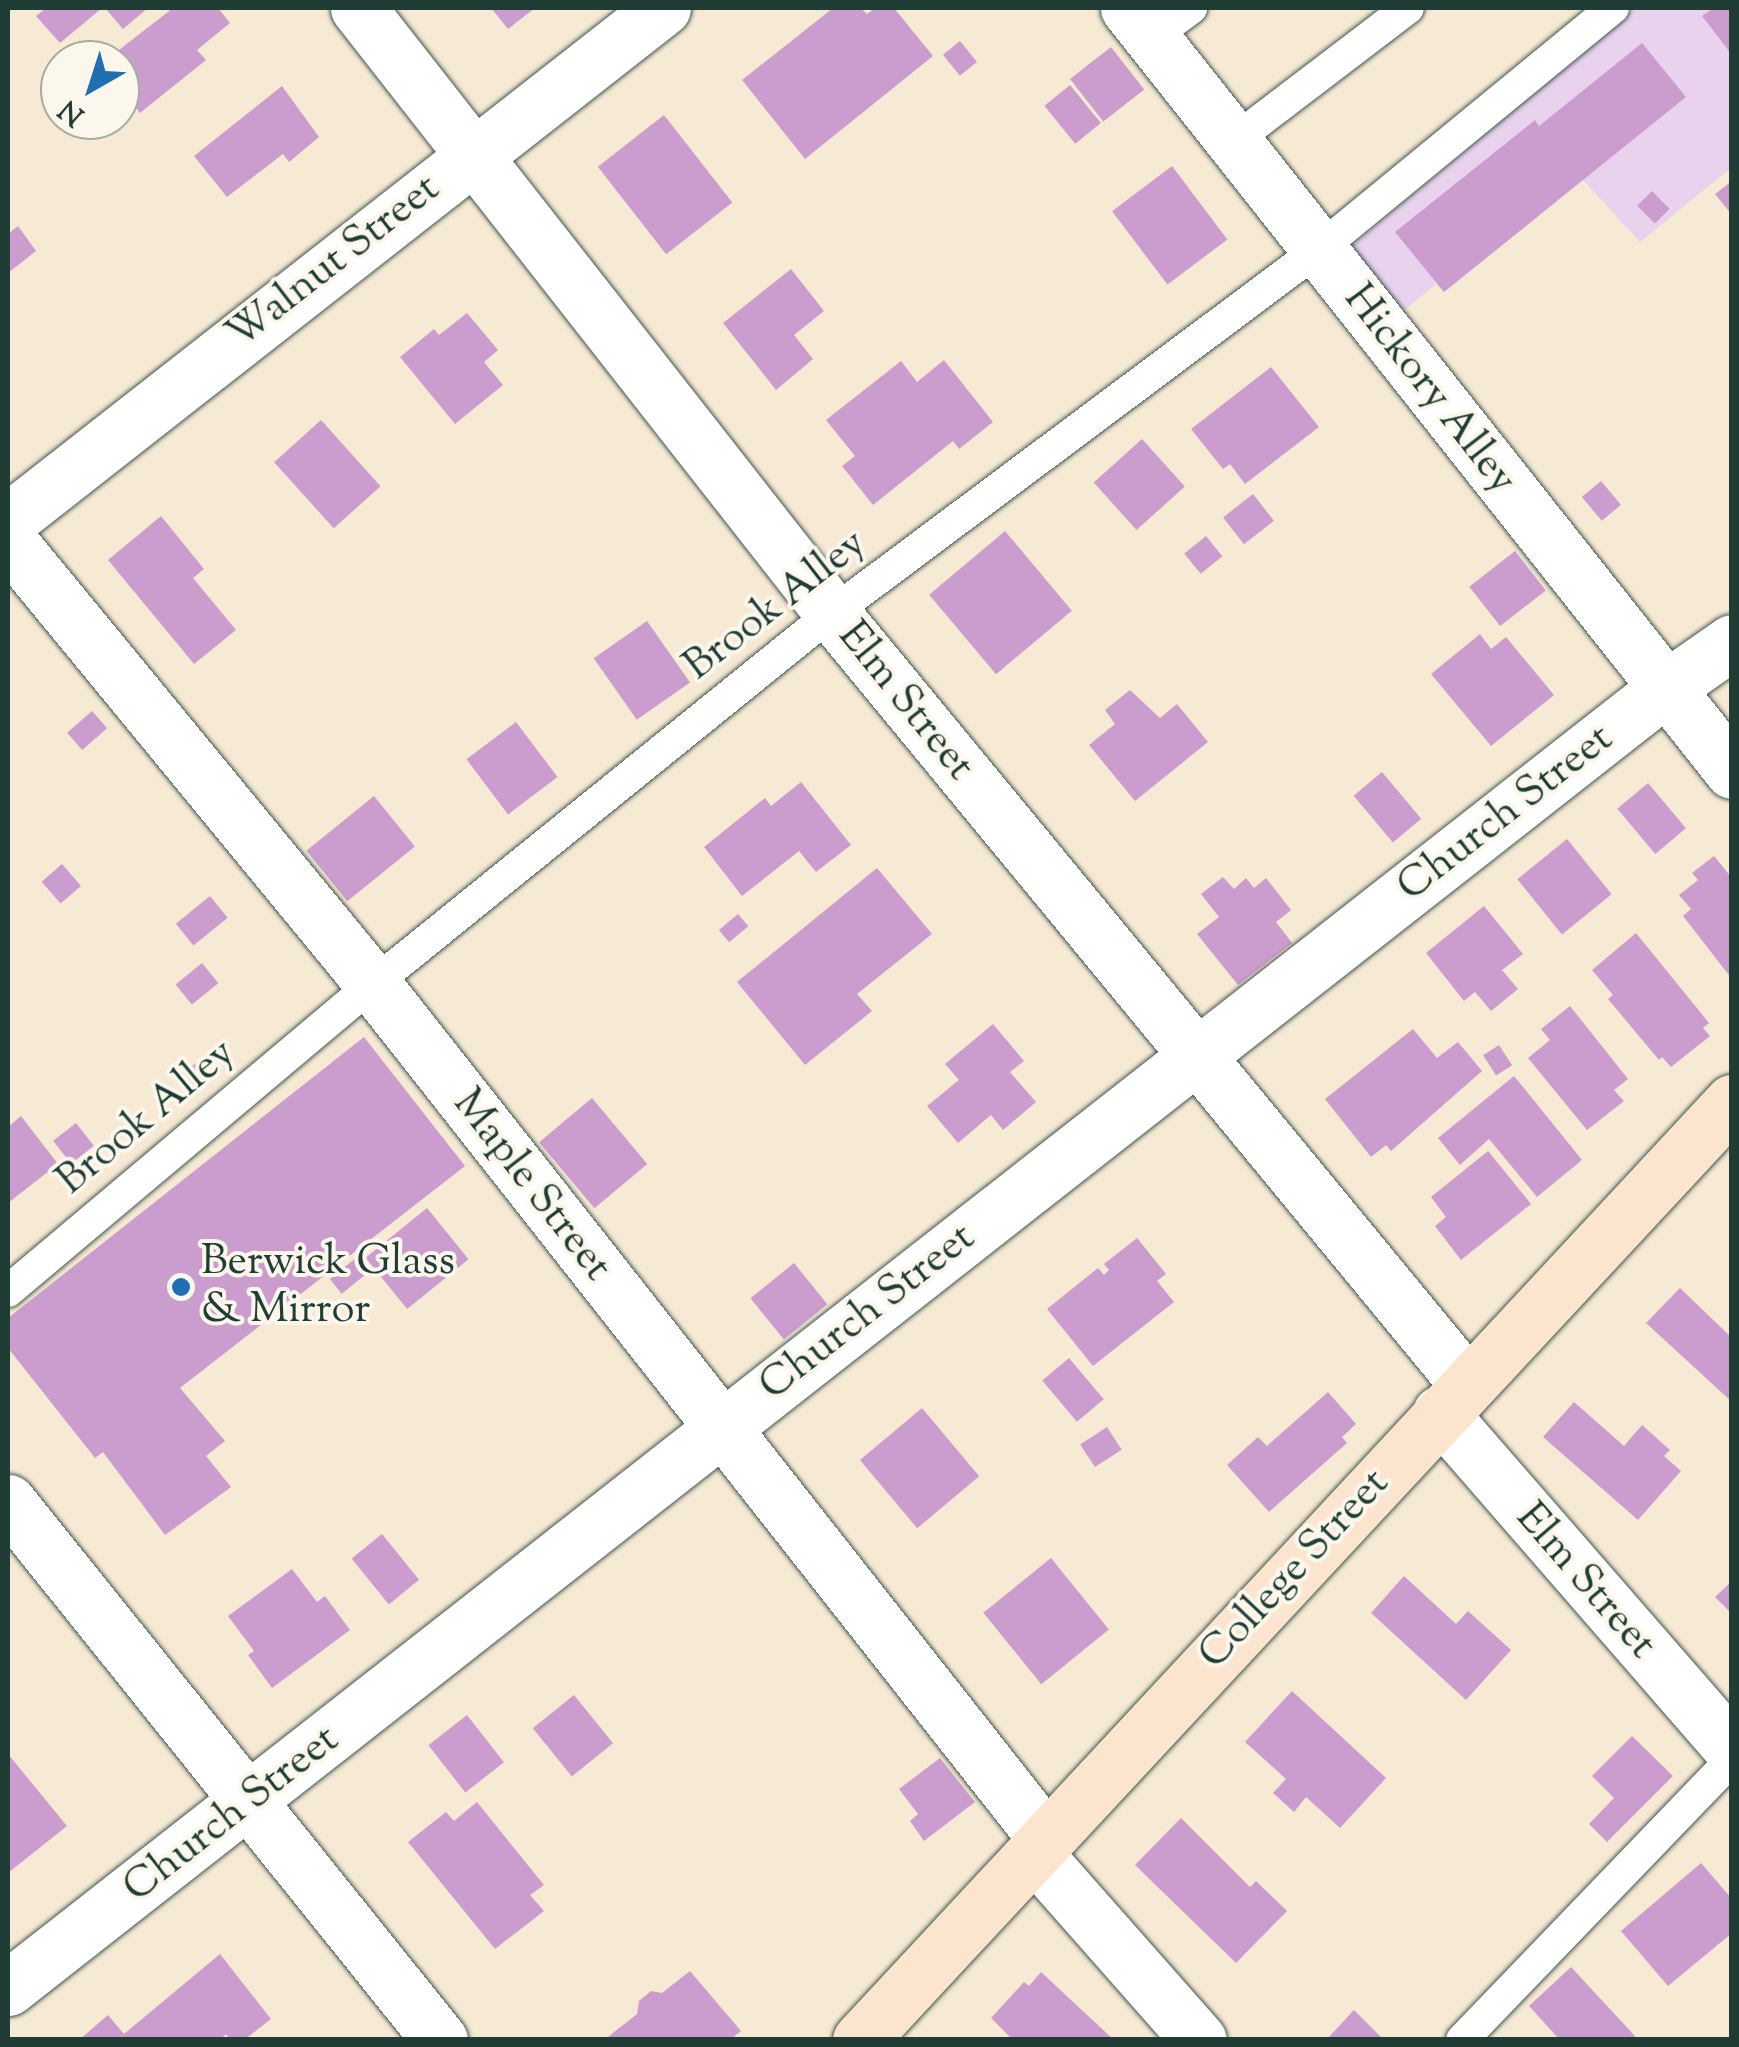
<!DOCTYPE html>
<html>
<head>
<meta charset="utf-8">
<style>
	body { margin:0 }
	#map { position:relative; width:1739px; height:2047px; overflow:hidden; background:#f7ead5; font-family:"Sorts Mill Goudy",serif }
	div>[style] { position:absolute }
	.built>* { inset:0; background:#e8d2ee }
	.building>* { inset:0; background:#cb9dce; transform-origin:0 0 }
	.roads { filter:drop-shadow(0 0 2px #3f574c) drop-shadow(0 0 2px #3f574c) }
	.lane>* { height:32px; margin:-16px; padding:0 16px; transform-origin:16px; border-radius:16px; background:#fff }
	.street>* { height:55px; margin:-27.5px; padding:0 27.5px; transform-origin:27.5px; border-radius:27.5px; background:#fff }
	.secondary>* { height:55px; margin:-27.5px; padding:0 27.5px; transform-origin:27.5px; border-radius:27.5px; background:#fbe5cf }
	.dots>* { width:28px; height:28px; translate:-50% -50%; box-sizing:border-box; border:5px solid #fbf7ec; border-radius:50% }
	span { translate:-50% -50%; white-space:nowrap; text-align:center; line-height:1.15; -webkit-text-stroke:8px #fbf7ec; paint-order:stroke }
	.street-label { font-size:42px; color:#1f3d34 }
	.poi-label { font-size:42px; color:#1f3d34 }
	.left { translate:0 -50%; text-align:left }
	.frame { position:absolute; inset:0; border:10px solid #1f3d34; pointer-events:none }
	.north { position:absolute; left:40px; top:40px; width:100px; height:100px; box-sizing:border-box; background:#fbf7ec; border:2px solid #a3ada2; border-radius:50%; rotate:219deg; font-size:28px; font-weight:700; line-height:40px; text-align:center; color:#1f3d34 }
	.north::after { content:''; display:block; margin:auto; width:35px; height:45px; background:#1f6fb2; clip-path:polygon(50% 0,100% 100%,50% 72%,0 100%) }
</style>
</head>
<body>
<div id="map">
	<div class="built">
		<i style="clip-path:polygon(1636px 8px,1731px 8px,1731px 168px,1640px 242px,1583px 180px,1444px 292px,1436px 284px,1398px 316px,1348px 249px)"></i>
	</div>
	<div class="building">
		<i style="clip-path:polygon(46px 8px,102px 8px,60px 43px,36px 16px)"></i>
		<i style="clip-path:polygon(105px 8px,148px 8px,123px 29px)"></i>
		<i style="clip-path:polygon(173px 8px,218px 8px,230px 23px,197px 50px,206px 60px,140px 113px,120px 88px,120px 60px,106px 60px)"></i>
		<i style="clip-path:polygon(491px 8px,535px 8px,508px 29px)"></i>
		<i style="clip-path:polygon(833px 8px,861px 8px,867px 14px,875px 8px,894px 8px,933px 56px,805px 159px,742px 80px)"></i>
		<i style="clip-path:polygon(1714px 8px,1732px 8px,1732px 55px,1702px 16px)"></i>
		<i style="left:960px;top:41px;width:27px;height:22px;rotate:51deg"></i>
		<i style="clip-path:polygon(1642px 43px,1686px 97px,1444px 292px,1395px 232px,1535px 120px,1539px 126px)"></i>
		<i style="left:1111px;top:47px;width:54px;height:52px;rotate:52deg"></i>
		<i style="left:1070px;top:85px;width:49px;height:33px;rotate:51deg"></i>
		<i style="clip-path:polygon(282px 86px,319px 137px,289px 162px,283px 154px,227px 197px,194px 156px)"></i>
		<i style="left:664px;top:115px;width:111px;height:84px;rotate:52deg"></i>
		<i style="left:1172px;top:166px;width:92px;height:75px;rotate:53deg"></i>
		<i style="clip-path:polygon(1732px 181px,1732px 215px,1715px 194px)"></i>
		<i style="left:1652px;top:191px;width:25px;height:21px;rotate:45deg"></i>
		<i style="clip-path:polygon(18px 226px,36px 251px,8px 273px,8px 234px)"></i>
		<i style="clip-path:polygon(791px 269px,824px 311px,794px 335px,813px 359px,776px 390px,723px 323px)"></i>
		<i style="clip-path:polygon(467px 313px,498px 350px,484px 362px,503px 385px,455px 424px,400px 357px,434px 329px,439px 335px)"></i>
		<i style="clip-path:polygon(944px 360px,993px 422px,959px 449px,953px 441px,873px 505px,842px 466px,855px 456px,826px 420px,901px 361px,917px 382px)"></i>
		<i style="clip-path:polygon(1271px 367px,1319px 427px,1245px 484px,1230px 464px,1223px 469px,1191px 429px)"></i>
		<i style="left:321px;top:420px;width:89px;height:63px;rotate:48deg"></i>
		<i style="left:1142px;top:439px;width:64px;height:65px;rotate:48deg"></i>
		<i style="left:1601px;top:481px;width:31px;height:25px;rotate:50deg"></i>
		<i style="left:1253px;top:494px;width:34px;height:38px;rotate:52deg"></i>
		<i style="clip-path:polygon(161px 516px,204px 569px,193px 578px,236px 630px,194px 664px,108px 560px)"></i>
		<i style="left:1005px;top:531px;width:104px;height:99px;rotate:50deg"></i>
		<i style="left:1206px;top:536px;width:26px;height:28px;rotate:51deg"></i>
		<i style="left:1515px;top:551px;width:50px;height:58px;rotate:52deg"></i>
		<i style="left:647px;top:621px;width:75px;height:65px;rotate:55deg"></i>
		<i style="clip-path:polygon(1480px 634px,1491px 649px,1506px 637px,1554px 695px,1491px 746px,1431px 674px)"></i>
		<i style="clip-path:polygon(1130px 690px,1160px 718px,1177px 704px,1208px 742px,1135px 801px,1089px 745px,1115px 724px,1105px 710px)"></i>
		<i style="left:92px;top:711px;width:23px;height:33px;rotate:49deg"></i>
		<i style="left:516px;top:722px;width:69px;height:62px;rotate:53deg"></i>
		<i style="left:1382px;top:772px;width:61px;height:37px;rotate:50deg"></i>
		<i style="clip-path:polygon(801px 782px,851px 845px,816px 872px,799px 851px,742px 896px,704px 847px,765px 798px,771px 806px)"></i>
		<i style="left:1648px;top:783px;width:59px;height:40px;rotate:50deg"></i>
		<i style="left:374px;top:796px;width:65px;height:87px;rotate:51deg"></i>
		<i style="left:1567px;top:839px;width:71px;height:64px;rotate:51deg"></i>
		<i style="clip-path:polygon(1714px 856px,1732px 878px,1732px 979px,1683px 916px,1691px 909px,1679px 895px,1698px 880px,1692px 873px)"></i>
		<i style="left:62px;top:864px;width:29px;height:27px;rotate:49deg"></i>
		<i style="clip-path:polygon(877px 868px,932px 934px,857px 994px,872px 1011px,805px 1065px,737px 982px)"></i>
		<i style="clip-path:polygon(1223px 877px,1234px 889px,1246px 878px,1254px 888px,1266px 878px,1291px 910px,1276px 922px,1292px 943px,1238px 985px,1197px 934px,1219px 917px,1201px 894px)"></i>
		<i style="left:210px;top:896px;width:28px;height:44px;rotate:51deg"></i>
		<i style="clip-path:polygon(1484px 906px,1523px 954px,1502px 970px,1518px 989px,1491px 1011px,1475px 992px,1464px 1001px,1426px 953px)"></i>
		<i style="left:738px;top:914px;width:16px;height:25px;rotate:50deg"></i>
		<i style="clip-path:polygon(1636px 933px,1709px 1023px,1703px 1028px,1710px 1036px,1671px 1067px,1662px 1057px,1659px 1060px,1608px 999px,1613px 995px,1592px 970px)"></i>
		<i style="left:202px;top:963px;width:26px;height:34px;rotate:51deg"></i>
		<i style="clip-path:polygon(1570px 1006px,1628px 1079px,1614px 1090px,1624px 1101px,1587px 1130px,1528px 1058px,1550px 1040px,1541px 1029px)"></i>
		<i style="clip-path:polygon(993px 1024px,1024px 1061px,1010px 1072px,1036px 1102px,1003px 1130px,991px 1115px,958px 1143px,927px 1106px,959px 1080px,945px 1064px)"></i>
		<i style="clip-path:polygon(1413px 1029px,1437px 1058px,1458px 1042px,1482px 1071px,1391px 1151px,1386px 1145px,1371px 1157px,1325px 1099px)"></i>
		<i style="clip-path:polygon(364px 1037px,465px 1166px,180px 1388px,225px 1441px,206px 1456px,231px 1487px,165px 1535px,103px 1452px,95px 1458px,8px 1348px,8px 1318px)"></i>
		<i style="left:1499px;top:1045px;width:24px;height:19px;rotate:57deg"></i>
		<i style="left:202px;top:1059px;width:21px;height:23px;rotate:55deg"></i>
		<i style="clip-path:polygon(1514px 1076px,1582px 1160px,1537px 1197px,1489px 1139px,1460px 1165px,1438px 1138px)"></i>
		<i style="left:592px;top:1098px;width:86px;height:69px;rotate:50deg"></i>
		<i style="clip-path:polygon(21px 1116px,58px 1164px,8px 1203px,8px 1127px)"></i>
		<i style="left:76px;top:1123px;width:29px;height:29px;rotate:52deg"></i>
		<i style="clip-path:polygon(1488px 1151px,1531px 1204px,1461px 1260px,1435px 1226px,1446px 1217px,1431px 1197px)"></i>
		<i style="left:427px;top:1208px;width:66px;height:79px;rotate:51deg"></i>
		<i style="clip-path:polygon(1137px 1238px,1166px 1274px,1157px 1281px,1174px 1302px,1093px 1366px,1047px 1309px,1098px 1268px,1104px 1275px,1109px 1270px,1104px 1264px)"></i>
		<i style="left:357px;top:1257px;width:19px;height:35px;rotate:51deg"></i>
		<i style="left:794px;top:1263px;width:53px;height:56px;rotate:51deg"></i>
		<i style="clip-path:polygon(1680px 1288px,1732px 1338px,1732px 1402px,1646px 1323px)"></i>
		<i style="left:1069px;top:1358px;width:54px;height:35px;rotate:50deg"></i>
		<i style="clip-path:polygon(1328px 1392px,1356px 1424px,1342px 1437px,1347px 1443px,1269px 1512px,1227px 1465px,1258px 1437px,1267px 1446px)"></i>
		<i style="clip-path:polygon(1574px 1402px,1624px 1446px,1642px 1425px,1670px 1450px,1664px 1456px,1681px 1471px,1638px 1520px,1543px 1437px)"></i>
		<i style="left:922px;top:1408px;width:89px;height:81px;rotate:50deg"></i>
		<i style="left:1107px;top:1427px;width:27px;height:32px;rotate:57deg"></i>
		<i style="left:382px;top:1534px;width:59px;height:39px;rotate:51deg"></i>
		<i style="left:1051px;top:1558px;width:92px;height:87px;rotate:51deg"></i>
		<i style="clip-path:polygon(292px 1569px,317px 1602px,325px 1596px,350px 1630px,272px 1688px,248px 1655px,254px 1651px,228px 1616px)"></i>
		<i style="clip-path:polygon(1404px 1576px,1456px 1624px,1468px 1611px,1511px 1650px,1466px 1700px,1371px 1613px)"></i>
		<i style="clip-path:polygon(1732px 1581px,1732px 1614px,1715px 1597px)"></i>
		<i style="clip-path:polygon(1292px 1691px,1386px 1778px,1340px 1828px,1306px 1797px,1294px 1812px,1273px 1793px,1286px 1779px,1245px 1742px)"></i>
		<i style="left:574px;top:1695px;width:62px;height:53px;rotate:51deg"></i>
		<i style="left:467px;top:1715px;width:60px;height:49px;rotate:52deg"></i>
		<i style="clip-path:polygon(1632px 1736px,1673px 1776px,1607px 1842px,1589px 1824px,1614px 1798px,1592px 1776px)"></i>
		<i style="clip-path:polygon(8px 1754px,67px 1826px,8px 1873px)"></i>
		<i style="clip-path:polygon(940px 1758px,975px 1802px,924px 1841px,910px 1821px,918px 1814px,899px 1789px)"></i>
		<i style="clip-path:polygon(477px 1802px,544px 1885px,530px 1895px,544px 1911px,495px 1949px,408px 1842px,446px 1812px,454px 1821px)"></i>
		<i style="clip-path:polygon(1181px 1818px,1250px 1887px,1256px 1881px,1287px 1911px,1236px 1963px,1135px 1865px)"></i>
		<i style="clip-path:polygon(1701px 1863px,1732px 1899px,1732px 1933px,1668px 1986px,1621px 1931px)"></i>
		<i style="clip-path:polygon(220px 1954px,271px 2019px,244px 2040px,230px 2040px,226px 2034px,220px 2040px,79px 2040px,108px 2015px,124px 2034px)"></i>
		<i style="clip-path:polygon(1571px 1967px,1635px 2036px,1631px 2040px,1560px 2040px,1529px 2006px)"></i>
		<i style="clip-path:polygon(690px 1971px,741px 2031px,730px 2040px,604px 2040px,637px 2014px,639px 2001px,651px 1991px,662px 1993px)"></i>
		<i style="clip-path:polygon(1041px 1972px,1114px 2040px,1013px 2040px,991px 2018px,1024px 1982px,1029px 1986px)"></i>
		<i style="clip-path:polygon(1354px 2010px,1384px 2040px,1326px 2040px)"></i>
	</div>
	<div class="roads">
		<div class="lane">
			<i style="left:1152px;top:37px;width:49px;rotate:-36.6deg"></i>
			<i style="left:1232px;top:142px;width:221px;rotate:-37.3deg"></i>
			<i style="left:8px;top:1291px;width:477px;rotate:-40.1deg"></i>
			<i style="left:373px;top:984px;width:590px;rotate:-38.95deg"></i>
			<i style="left:832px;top:613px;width:607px;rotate:-36.76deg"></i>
			<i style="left:1318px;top:250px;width:382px;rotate:-39.4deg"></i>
			<i style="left:1462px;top:2040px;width:390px;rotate:-46.1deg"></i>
		</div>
		<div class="street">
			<i style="left:358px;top:8px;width:769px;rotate:51.92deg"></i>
			<i style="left:832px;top:613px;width:999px;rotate:50.52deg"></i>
			<i style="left:1128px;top:8px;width:973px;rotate:51.63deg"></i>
			<i style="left:8px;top:521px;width:832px;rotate:-38.07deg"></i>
			<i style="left:8px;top:540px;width:575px;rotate:50.58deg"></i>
			<i style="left:373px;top:984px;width:1088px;rotate:51.79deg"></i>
			<i style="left:1440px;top:1413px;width:445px;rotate:49deg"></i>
			<i style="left:8px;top:1502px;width:690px;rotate:51.24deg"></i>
			<i style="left:1034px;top:1853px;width:249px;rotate:48.6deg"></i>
			<i style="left:8px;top:1988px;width:2107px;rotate:-38.1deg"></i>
			<i style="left:1666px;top:688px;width:80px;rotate:-34.9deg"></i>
		</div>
		<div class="secondary">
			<i style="left:860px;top:2040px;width:1281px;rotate:-47.09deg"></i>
		</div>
	</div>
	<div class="dots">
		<i style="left:181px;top:1287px;background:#1f6fb2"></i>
	</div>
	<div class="street-label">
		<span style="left:334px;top:263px;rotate:-38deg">Walnut Street</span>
		<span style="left:1429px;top:390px;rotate:52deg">Hickory Alley</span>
		<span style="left:776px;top:606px;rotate:-38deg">Brook Alley</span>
		<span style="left:905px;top:702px;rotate:51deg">Elm Street</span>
		<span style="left:1506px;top:814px;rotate:-38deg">Church Street</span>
		<span style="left:147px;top:1118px;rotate:-40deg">Brook Alley</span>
		<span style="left:531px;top:1186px;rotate:52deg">Maple Street</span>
		<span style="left:868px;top:1313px;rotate:-38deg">Church Street</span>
		<span style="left:1295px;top:1570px;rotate:-47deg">College Street</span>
		<span style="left:1585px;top:1582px;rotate:49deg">Elm Street</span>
		<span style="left:232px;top:1815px;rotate:-38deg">Church Street</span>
	</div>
	<div class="poi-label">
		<span class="left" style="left:201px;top:1287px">Berwick Glass<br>&amp; Mirror</span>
	</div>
	<div class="frame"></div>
	<div class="north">N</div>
</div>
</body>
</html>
